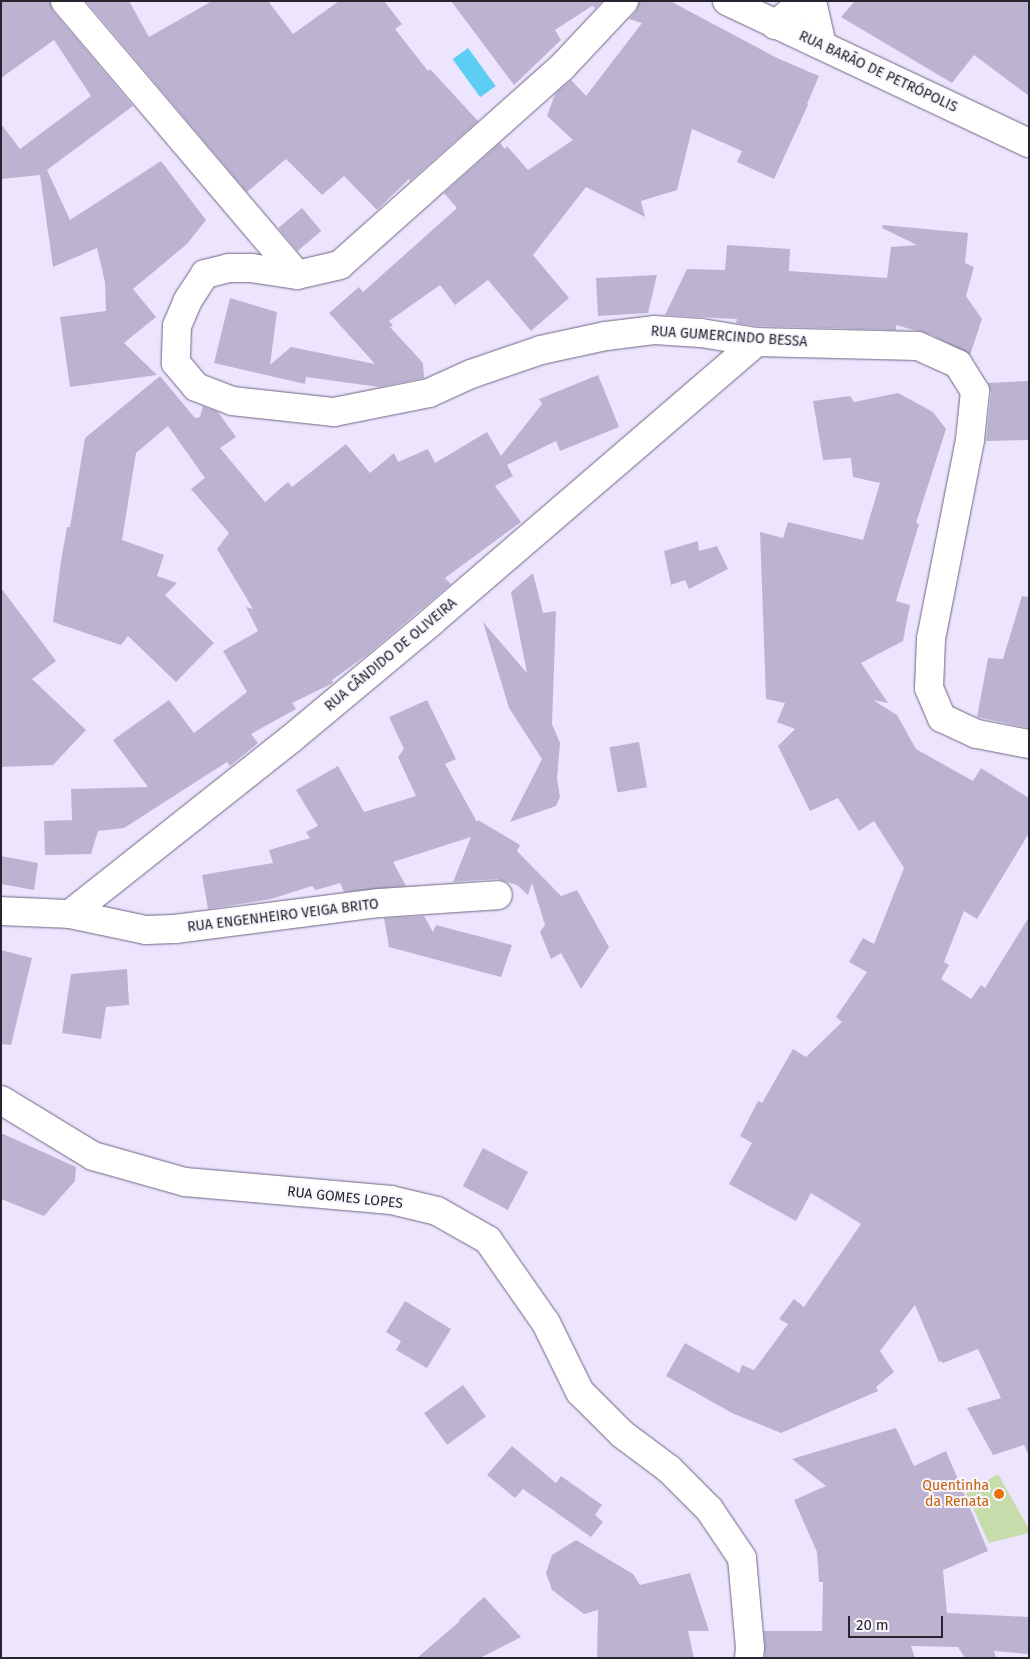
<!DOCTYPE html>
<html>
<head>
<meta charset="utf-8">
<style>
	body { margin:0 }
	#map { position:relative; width:1030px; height:1659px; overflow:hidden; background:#ede5fe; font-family:"Fira Sans",sans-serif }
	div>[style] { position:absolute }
	.green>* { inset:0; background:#c6dcab }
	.water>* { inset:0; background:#5dcdf3; transform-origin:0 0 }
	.building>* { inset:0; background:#bdb3d1; transform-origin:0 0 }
	.roads { filter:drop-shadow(0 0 1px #6e6580) drop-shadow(0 0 1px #6e6580) }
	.minor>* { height:28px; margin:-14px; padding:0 14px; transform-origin:14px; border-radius:14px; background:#fff }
	.tertiary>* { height:28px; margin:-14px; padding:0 14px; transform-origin:14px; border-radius:14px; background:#fff }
	.dots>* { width:14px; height:14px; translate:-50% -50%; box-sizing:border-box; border:2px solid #f7f6fc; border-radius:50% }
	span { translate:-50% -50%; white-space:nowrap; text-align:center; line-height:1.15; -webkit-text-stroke:4px #f7f6fc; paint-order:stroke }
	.street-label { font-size:14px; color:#27232f }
	.food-label { font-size:14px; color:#c56008 }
	.right { translate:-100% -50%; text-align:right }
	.frame { position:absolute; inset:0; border:2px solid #27232f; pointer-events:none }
	.scale { position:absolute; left:848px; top:1616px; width:95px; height:22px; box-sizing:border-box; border:2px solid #27232f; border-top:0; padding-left:6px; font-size:15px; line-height:18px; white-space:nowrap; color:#27232f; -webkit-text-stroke:4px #f7f6fc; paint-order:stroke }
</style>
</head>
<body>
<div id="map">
	<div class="green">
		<i style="clip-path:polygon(998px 1474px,1029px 1529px,1029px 1533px,989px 1543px,966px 1493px)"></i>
	</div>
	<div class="water">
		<i style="left:468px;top:48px;width:47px;height:19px;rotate:54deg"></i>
	</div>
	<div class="building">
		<i style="clip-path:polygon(1px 1px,50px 1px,53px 11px,133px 106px,47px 170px,70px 220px,161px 161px,206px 220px,187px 244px,133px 289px,156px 317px,124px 343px,157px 375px,70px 387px,60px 317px,106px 311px,105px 282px,97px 248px,53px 267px,40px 175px,1px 179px,1px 124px,20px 149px,91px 96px,54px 40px,1px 78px)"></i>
		<i style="clip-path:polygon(86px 1px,129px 1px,149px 37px,212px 1px,268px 1px,293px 34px,339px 1px,384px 1px,402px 24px,395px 29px,428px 71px,430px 69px,478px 121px,410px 181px,409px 179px,377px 210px,344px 176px,322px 195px,286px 159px,247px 192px)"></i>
		<i style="clip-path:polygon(451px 1px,602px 1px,596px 8px,592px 6px,555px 30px,561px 40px,514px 85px)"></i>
		<i style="clip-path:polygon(639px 1px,670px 1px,777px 58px,819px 76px,807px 104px,808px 105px,774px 179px,737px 162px,742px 151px,692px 129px,677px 190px,641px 201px,645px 217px,586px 187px,533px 255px,569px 298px,531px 331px,488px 280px,455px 305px,440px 285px,389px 321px,393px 325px,390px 327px,423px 363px,424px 378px,379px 387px,306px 377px,305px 384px,214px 363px,230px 298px,277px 312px,270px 365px,291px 347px,375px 364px,329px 313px,359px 287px,363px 292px,457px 208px,444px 193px,500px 143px,505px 149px,507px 146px,528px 170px,573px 140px,547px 116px,555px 94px,571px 80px,586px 96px,642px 23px,629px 19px,636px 11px)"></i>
		<i style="clip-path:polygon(855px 1px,1029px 1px,1029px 96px,974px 55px,952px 83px,841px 17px)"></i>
		<i style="left:302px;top:208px;width:30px;height:31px;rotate:50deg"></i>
		<i style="clip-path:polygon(883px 225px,968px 233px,965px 263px,974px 267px,966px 296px,982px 319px,970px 355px,932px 335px,896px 325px,896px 330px,757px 326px,736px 323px,737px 319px,665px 315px,687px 269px,725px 270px,727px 245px,790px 249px,789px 271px,887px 278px,891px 247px,917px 245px,882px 228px)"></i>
		<i style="clip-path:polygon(657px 275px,648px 313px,598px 316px,596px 278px)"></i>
		<i style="clip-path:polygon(598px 375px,619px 427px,560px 451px,556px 441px,507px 465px,513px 476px,495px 486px,521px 522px,445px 578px,451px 584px,368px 654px,332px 680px,333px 683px,292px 703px,296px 709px,251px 734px,258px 743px,230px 766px,227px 762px,124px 828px,98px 831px,91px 854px,45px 855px,44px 821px,72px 820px,71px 789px,148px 787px,113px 740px,169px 700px,194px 733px,247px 692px,223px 651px,258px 631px,246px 607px,253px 609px,217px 549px,229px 533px,191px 489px,205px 478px,168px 426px,136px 453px,122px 540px,164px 555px,157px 576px,177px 583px,165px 595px,214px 643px,176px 682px,128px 636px,121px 645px,53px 622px,61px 561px,67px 527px,70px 527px,85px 438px,160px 376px,195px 418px,200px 417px,203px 406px,218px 412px,236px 437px,220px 448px,265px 502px,288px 482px,292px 487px,346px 444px,370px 473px,394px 453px,398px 462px,428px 449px,435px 463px,487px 432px,501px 456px,542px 404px,539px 399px)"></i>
		<i style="clip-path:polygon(1028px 381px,1029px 440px,986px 441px,991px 393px,988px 383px)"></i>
		<i style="clip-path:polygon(898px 393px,933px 412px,946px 429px,916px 523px,919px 524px,896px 601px,910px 605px,903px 641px,861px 663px,888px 703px,873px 700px,897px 715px,916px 749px,973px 781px,981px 768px,1029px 798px,1029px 833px,977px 919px,964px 911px,944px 962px,949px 965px,941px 979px,971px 999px,981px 985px,985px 988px,1029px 917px,1029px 1456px,1024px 1445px,993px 1455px,967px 1408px,1001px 1398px,978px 1349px,943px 1363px,941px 1361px,939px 1362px,915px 1305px,880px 1351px,894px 1372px,876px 1387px,878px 1391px,781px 1433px,732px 1413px,666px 1376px,685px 1343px,739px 1373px,742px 1365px,754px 1370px,788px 1324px,779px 1319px,794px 1299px,804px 1307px,861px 1224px,811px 1193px,796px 1221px,729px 1184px,752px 1143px,740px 1136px,758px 1101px,762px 1103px,793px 1049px,806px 1057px,842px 1022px,836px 1017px,867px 972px,849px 962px,863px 938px,874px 944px,904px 868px,874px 821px,859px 831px,838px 798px,810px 811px,778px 746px,795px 729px,777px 722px,785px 703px,766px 699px,760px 532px,783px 538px,788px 522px,863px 540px,880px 483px,853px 477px,851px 458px,823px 460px,813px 401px,850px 396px,854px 402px)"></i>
		<i style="clip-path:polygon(698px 541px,699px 551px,717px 546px,728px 569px,689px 589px,685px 580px,671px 585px,664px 551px)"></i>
		<i style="clip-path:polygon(533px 573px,543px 613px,556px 611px,552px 724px,560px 743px,557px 779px,560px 797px,556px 806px,510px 822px,542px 759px,509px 708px,483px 622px,527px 673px,511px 592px)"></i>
		<i style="clip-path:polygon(1px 588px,56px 661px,32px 679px,86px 730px,53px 765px,1px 767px)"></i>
		<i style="clip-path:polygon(1022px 596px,1029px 597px,1029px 728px,977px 717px,988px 658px,1003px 659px)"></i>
		<i style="clip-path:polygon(427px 700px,456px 759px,445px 764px,477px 822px,478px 820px,520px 845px,517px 851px,561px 896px,577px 890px,609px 947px,581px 989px,561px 953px,551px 959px,540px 932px,545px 925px,532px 883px,528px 895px,517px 885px,497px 879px,453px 882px,471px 837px,393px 862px,406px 886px,344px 892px,340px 883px,316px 890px,312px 886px,271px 899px,208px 909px,202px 875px,273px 863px,269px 850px,310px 838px,306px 832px,318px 826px,296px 790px,338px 766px,364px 812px,416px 796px,398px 757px,404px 749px,389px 717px)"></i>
		<i style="left:639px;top:742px;width:46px;height:30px;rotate:80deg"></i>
		<i style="clip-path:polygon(1px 856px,38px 863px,34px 890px,1px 884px)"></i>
		<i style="clip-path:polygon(424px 916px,433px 932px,436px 925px,512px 945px,501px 977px,389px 947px,384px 918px)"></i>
		<i style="clip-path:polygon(1px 950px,32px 958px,11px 1045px,1px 1044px)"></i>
		<i style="clip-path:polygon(127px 969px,129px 1005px,106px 1007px,101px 1039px,62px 1033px,71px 974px)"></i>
		<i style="clip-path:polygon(1px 1133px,76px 1167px,75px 1181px,44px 1216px,1px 1199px)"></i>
		<i style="left:483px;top:1148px;width:51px;height:43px;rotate:28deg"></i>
		<i style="clip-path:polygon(405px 1301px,451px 1329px,427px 1368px,396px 1350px,401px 1341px,386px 1332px)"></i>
		<i style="left:463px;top:1385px;width:39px;height:48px;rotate:54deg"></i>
		<i style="clip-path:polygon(896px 1428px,914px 1466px,946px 1451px,988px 1551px,943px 1570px,947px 1613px,1029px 1617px,1029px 1654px,994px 1651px,996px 1658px,965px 1658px,958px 1647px,911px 1646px,915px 1658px,765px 1658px,764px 1631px,822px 1631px,823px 1582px,819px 1582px,817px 1552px,794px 1500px,826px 1486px,792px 1459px)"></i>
		<i style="clip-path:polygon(512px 1446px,556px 1483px,561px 1476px,602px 1505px,595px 1515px,603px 1522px,591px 1537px,523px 1489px,515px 1498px,487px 1475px)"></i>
		<i style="clip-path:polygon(576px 1540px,633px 1574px,640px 1585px,690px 1573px,709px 1631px,688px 1631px,694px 1658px,597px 1658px,598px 1610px,584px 1614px,552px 1590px,546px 1573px,552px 1555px)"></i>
		<i style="clip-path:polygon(484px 1597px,521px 1637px,480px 1658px,417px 1658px,460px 1621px,459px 1620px)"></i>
	</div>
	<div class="roads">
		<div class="minor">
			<i style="left:65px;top:1px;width:359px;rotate:49.7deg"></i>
			<i style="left:624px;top:1px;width:91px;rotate:133.2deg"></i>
			<i style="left:562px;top:67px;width:297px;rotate:138.3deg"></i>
			<i style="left:340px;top:265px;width:44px;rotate:166.9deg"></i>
			<i style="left:297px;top:275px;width:47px;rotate:-171.3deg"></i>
			<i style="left:251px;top:268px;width:22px;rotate:180deg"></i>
			<i style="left:229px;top:268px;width:25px;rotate:166deg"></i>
			<i style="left:205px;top:274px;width:31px;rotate:123deg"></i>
			<i style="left:188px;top:300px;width:28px;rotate:113deg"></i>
			<i style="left:177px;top:326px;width:37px;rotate:92deg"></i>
			<i style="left:176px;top:363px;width:31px;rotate:50deg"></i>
			<i style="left:196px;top:387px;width:39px;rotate:21deg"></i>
			<i style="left:232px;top:401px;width:103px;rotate:6.2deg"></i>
			<i style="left:334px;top:412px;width:97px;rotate:-11.3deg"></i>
			<i style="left:429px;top:393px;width:46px;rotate:-24.3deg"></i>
			<i style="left:471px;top:374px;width:74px;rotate:-18.9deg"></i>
			<i style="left:541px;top:350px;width:66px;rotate:-12.2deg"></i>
			<i style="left:606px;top:336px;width:48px;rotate:-7.1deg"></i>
			<i style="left:654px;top:330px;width:47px;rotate:3.7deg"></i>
			<i style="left:701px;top:333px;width:56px;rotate:9.3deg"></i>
			<i style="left:756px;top:342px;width:162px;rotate:1.4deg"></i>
			<i style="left:918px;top:346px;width:44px;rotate:24.2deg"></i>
			<i style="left:958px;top:364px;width:32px;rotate:58deg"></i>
			<i style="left:975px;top:391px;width:49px;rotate:95.8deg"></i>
			<i style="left:970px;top:440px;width:203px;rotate:101.1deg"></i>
			<i style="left:931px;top:639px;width:49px;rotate:92.3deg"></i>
			<i style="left:929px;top:688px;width:33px;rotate:67deg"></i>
			<i style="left:942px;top:718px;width:38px;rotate:25deg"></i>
			<i style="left:977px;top:734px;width:53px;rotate:10.9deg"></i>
			<i style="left:812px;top:1px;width:45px;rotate:77.2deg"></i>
			<i style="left:775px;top:25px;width:38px;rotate:-40deg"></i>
			<i style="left:1px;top:911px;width:69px;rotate:2.5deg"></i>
			<i style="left:70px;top:914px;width:283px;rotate:-38.4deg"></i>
			<i style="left:292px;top:738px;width:181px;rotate:-39.8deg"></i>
			<i style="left:431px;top:622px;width:429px;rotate:-40.7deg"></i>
			<i style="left:70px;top:914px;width:78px;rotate:11.9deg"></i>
			<i style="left:146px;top:930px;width:29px;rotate:-2deg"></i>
			<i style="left:175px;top:929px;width:206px;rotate:-7.3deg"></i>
			<i style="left:379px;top:903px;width:119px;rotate:-3.8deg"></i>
			<i style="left:1px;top:1100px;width:108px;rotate:31.3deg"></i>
			<i style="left:93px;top:1156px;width:96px;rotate:15.8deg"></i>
			<i style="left:185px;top:1182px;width:207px;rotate:5deg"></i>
			<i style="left:391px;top:1200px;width:47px;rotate:13.4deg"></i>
			<i style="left:437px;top:1211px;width:59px;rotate:29.6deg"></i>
			<i style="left:488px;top:1240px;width:101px;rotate:55.1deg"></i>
			<i style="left:546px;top:1323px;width:77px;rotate:63.8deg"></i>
			<i style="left:580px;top:1392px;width:59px;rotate:45deg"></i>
			<i style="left:622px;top:1434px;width:59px;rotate:36.7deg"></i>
			<i style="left:669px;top:1469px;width:57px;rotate:45deg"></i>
			<i style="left:709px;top:1509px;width:59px;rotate:56deg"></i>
			<i style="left:742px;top:1558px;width:89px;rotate:84.9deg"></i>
			<i style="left:750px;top:1647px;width:11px;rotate:95deg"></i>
		</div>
		<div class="tertiary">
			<i style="left:727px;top:1px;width:334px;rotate:25.2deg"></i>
		</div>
	</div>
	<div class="dots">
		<i style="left:999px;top:1494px;background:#e8710a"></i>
	</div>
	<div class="street-label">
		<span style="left:878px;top:72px;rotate:25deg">RUA BARÃO DE PETRÓPOLIS</span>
		<span style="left:729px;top:337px;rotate:4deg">RUA GUMERCINDO BESSA</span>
		<span style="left:391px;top:655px;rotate:-40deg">RUA CÂNDIDO DE OLIVEIRA</span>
		<span style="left:283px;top:916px;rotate:-7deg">RUA ENGENHEIRO VEIGA BRITO</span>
		<span style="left:345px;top:1198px;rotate:6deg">RUA GOMES LOPES</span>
	</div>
	<div class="food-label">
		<span class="right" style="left:989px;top:1494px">Quentinha<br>da Renata</span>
	</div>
	<div class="frame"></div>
	<div class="scale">20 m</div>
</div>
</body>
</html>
